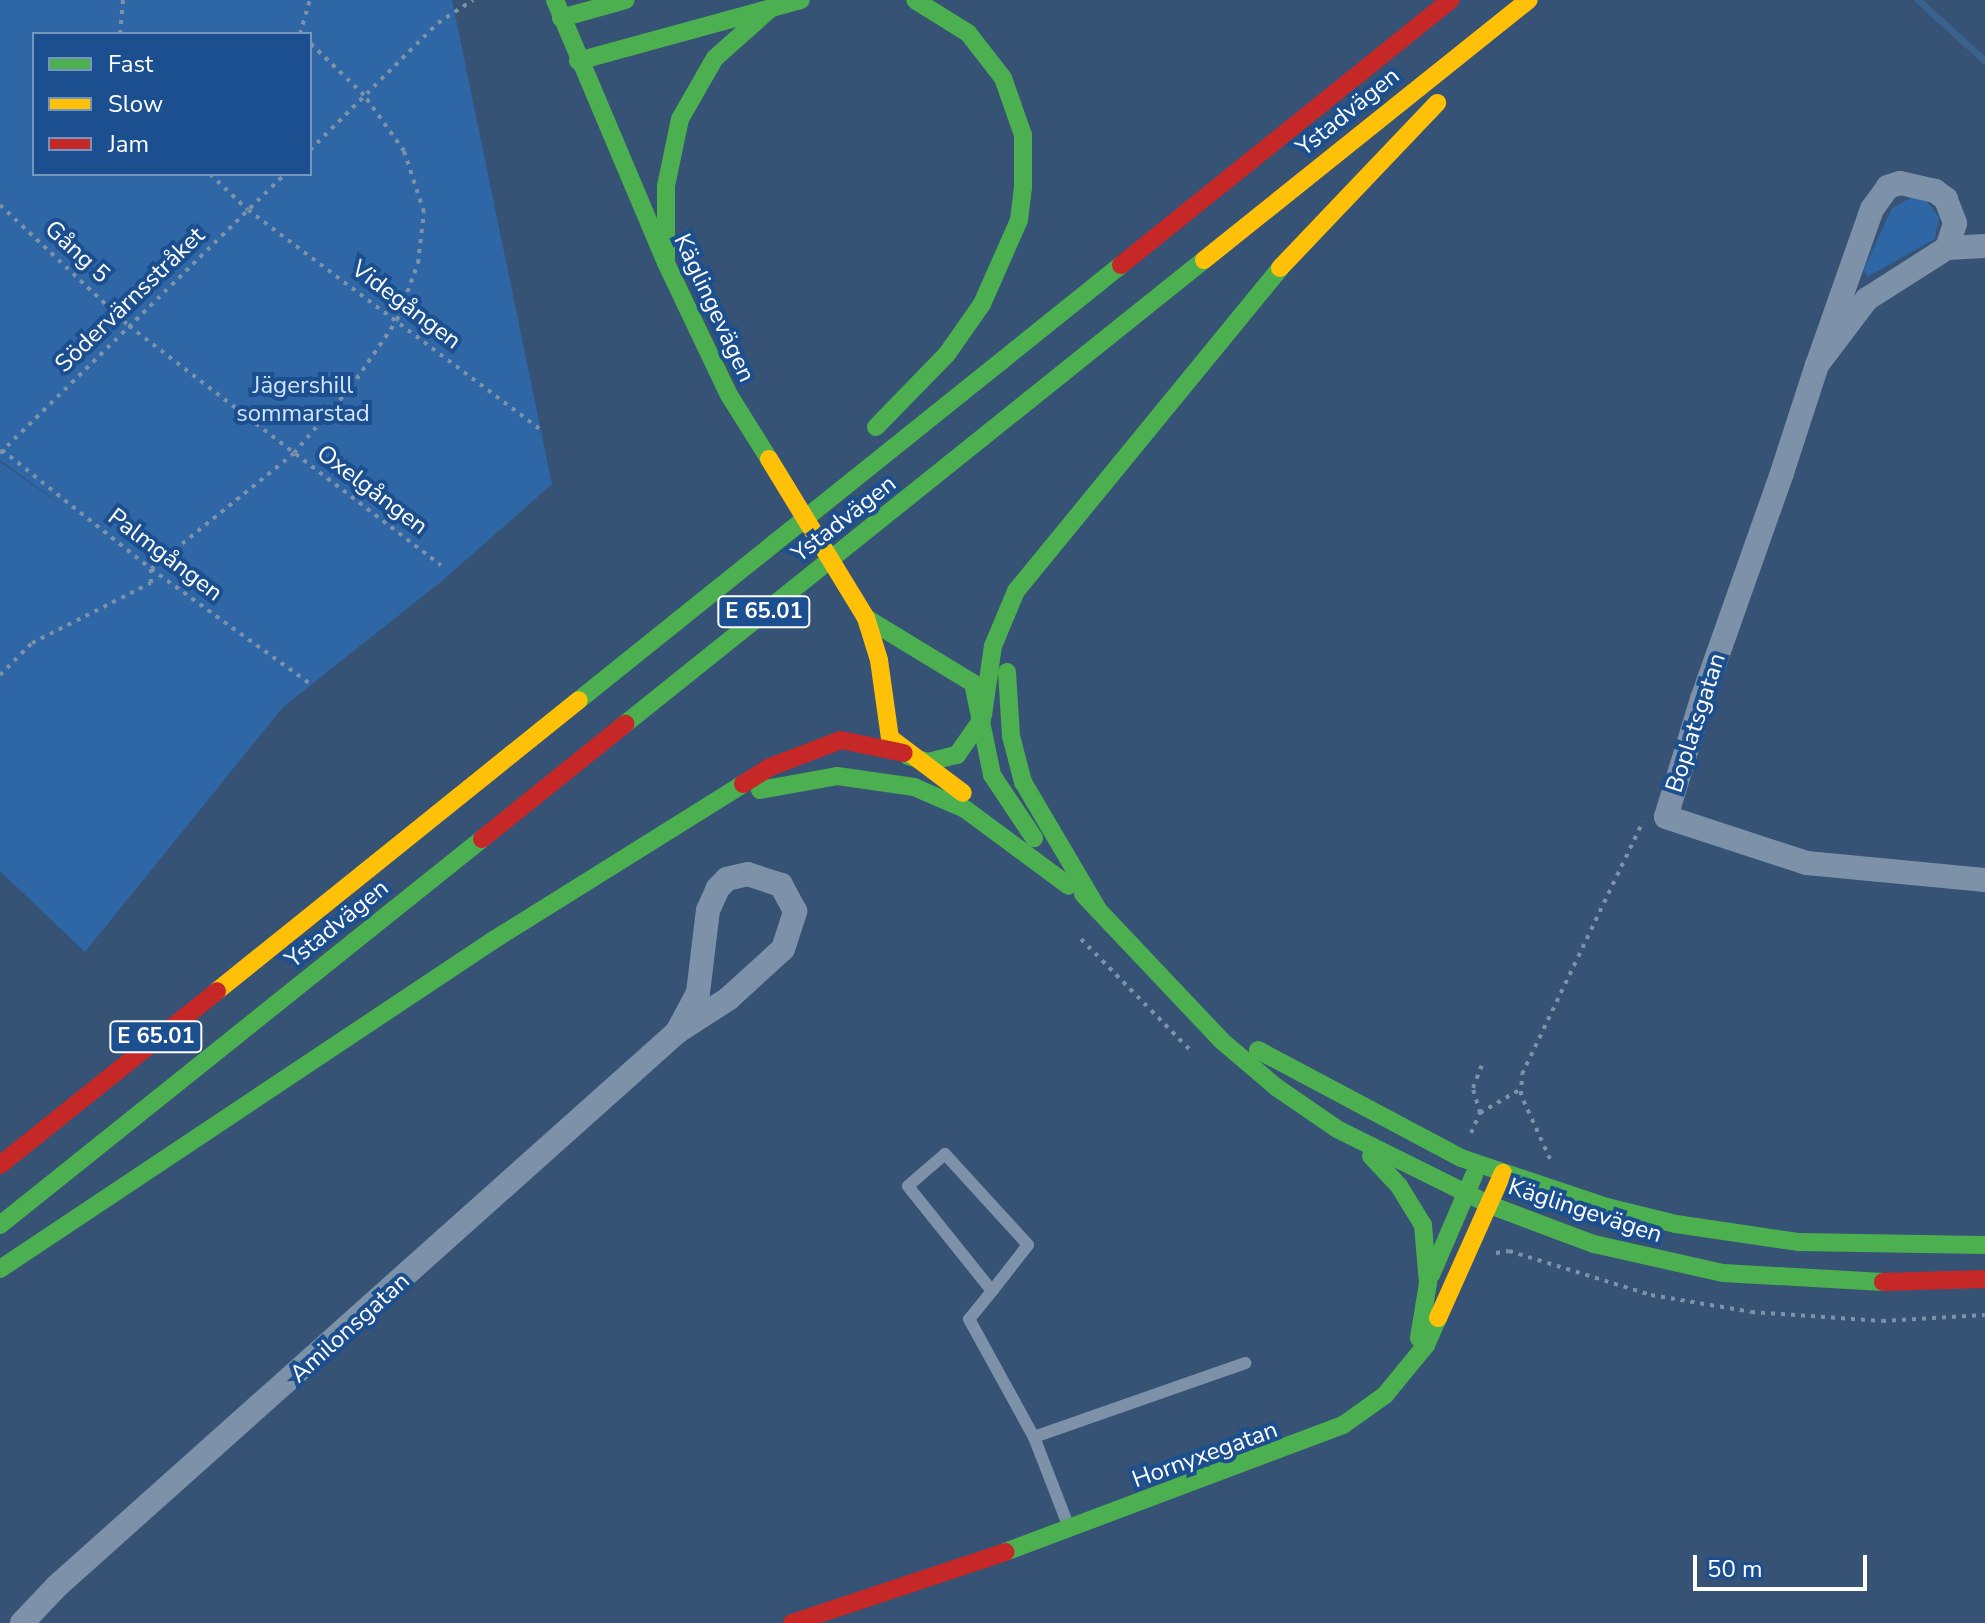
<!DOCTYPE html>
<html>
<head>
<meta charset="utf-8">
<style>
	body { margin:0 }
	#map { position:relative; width:1985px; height:1623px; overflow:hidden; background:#365274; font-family:"Nunito Sans",sans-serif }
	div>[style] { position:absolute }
	.green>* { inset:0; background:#2f66a5 }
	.stream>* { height:7px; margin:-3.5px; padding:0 3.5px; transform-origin:3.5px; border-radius:3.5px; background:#3b618d }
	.path>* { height:4px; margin-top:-2px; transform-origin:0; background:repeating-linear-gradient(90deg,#7d92a8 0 4px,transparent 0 10px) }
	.lane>* { height:12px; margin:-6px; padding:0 6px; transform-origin:6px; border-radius:6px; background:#7d92a8 }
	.street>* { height:24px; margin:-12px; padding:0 12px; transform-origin:12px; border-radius:12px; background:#7d92a8 }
	.fast>* { height:18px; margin:-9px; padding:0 9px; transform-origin:9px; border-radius:9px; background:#4caf50 }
	.slow>* { height:18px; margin:-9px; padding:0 9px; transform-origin:9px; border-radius:9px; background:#ffc107 }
	.jam>* { height:18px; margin:-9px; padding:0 9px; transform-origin:9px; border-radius:9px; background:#c62828 }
	span { translate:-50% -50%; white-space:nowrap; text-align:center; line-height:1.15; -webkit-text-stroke:8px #1b4f8f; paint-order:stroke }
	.shield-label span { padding:2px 6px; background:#1b4f8f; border:2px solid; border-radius:6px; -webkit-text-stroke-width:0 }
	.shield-label { font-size:22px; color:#fff; font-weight:700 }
	.street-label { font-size:24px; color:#fff }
	.park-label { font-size:24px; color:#cfe3fa }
	.legend { position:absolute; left:32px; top:32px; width:280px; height:144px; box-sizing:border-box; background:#1b4f8f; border:2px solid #7695bc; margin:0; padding:10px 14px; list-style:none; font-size:24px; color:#fff }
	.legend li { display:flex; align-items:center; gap:16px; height:40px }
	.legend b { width:40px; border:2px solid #7695bc }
	.scale { position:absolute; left:1693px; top:1555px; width:174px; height:36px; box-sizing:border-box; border:4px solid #fff; border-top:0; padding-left:10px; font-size:24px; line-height:28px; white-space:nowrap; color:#fff; -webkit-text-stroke:6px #1b4f8f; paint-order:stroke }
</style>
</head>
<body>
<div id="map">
	<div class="green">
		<i style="clip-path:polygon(evenodd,0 0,452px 0,552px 484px,442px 581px,283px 707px,85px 952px,0 871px,0 462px,74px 514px,0 460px,0 0,34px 34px,310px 34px,310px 174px,34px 174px,34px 34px)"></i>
		<i style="clip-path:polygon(1914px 196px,1925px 199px,1939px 217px,1935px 239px,1867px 277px,1864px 269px,1892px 208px)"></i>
	</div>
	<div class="stream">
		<i style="left:1918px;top:0;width:91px;rotate:42.3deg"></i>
	</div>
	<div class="path">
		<i style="left:120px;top:34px;width:34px;rotate:-85deg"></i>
		<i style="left:300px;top:34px;width:35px;rotate:-74deg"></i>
		<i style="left:310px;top:150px;width:180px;rotate:-44.8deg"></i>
		<i style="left:438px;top:23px;width:42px;rotate:-33.3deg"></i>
		<i style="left:210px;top:174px;width:52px;rotate:43.5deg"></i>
		<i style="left:248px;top:210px;width:368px;rotate:36.9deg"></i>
		<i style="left:0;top:205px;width:177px;rotate:43.2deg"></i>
		<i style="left:129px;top:326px;width:393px;rotate:37.5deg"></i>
		<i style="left:2px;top:450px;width:191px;rotate:38.6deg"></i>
		<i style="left:151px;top:569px;width:195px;rotate:35.8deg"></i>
		<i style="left:0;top:453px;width:399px;rotate:-44.4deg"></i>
		<i style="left:0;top:675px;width:45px;rotate:-45deg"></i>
		<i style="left:32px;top:643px;width:133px;rotate:-26.8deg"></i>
		<i style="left:151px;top:583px;width:14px;rotate:-90deg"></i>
		<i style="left:151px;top:569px;width:184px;rotate:-39deg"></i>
		<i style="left:294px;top:453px;width:87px;rotate:-49.2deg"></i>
		<i style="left:351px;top:387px;width:81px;rotate:-55.5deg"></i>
		<i style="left:397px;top:320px;width:61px;rotate:-69.8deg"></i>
		<i style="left:418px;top:263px;width:51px;rotate:-83.3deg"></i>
		<i style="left:424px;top:212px;width:64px;rotate:-108.2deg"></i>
		<i style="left:404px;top:151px;width:69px;rotate:-125.5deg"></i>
		<i style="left:364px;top:95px;width:75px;rotate:-136.1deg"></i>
		<i style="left:1081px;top:939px;width:156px;rotate:45.5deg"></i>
		<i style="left:1480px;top:1113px;width:45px;rotate:-30.5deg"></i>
		<i style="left:1471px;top:1133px;width:22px;rotate:-66deg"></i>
		<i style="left:1480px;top:1113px;width:26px;rotate:-106deg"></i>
		<i style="left:1473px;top:1088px;width:25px;rotate:-69deg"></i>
		<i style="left:1550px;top:1159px;width:70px;rotate:-114.4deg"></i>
		<i style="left:1521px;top:1095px;width:21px;rotate:-87deg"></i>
		<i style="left:1522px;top:1074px;width:280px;rotate:-64.4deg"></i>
		<i style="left:1496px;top:1253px;width:13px;rotate:-9deg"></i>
		<i style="left:1509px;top:1251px;width:149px;rotate:17.2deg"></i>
		<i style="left:1651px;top:1295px;width:101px;rotate:9.6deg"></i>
		<i style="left:1751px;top:1312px;width:131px;rotate:3.9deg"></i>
		<i style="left:1882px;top:1321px;width:103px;rotate:-3.3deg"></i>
	</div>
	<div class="lane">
		<i style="left:992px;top:1291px;width:134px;rotate:-128.7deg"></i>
		<i style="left:908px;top:1186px;width:49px;rotate:-40.9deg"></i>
		<i style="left:945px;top:1154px;width:123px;rotate:47.6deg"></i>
		<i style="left:1028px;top:1245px;width:58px;rotate:128deg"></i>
		<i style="left:992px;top:1291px;width:36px;rotate:129deg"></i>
		<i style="left:969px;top:1319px;width:135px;rotate:61.2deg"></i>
		<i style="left:1070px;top:1530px;width:100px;rotate:-111.2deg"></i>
		<i style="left:1034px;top:1437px;width:224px;rotate:-19.3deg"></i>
	</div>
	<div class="street">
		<i style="left:1947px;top:248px;width:38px;rotate:-3deg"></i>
		<i style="left:1817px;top:365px;width:83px;rotate:-52.9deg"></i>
		<i style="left:1867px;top:299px;width:95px;rotate:-32.5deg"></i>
		<i style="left:1947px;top:248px;width:26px;rotate:-72deg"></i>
		<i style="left:1955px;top:223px;width:26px;rotate:-111deg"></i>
		<i style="left:1946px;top:199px;width:14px;rotate:-144deg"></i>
		<i style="left:1935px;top:191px;width:36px;rotate:-167deg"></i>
		<i style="left:1900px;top:183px;width:13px;rotate:162deg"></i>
		<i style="left:1888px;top:187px;width:27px;rotate:126deg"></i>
		<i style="left:1872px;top:209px;width:165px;rotate:109.4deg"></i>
		<i style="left:1817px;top:365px;width:114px;rotate:108deg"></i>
		<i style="left:1782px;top:473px;width:240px;rotate:109.5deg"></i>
		<i style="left:1702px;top:699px;width:123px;rotate:107deg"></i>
		<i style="left:1666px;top:817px;width:148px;rotate:18.1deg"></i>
		<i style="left:1807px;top:863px;width:179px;rotate:5.5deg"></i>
		<i style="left:22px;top:1623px;width:51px;rotate:-46.6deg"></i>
		<i style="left:57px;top:1586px;width:831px;rotate:-41.78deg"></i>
		<i style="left:677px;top:1032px;width:61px;rotate:-32.9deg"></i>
		<i style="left:728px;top:999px;width:74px;rotate:-42.3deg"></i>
		<i style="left:783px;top:949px;width:40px;rotate:-72deg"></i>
		<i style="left:795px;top:911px;width:30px;rotate:-118deg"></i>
		<i style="left:781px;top:885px;width:35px;rotate:-162deg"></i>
		<i style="left:748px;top:874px;width:22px;rotate:167deg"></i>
		<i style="left:727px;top:879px;width:13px;rotate:135deg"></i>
		<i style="left:718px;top:888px;width:24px;rotate:114deg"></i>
		<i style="left:708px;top:910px;width:84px;rotate:96.9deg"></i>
		<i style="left:698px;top:993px;width:44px;rotate:118.3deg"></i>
	</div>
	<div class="fast">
		<i style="left:555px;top:0;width:285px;rotate:67.1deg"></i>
		<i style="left:666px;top:263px;width:146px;rotate:64.5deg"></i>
		<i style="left:729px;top:395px;width:75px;rotate:58deg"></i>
		<i style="left:561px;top:18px;width:67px;rotate:-15.5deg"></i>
		<i style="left:578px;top:61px;width:231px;rotate:-15.3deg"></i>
		<i style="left:666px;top:263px;width:77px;rotate:-90deg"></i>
		<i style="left:666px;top:186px;width:68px;rotate:-78.2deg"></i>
		<i style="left:680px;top:119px;width:70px;rotate:-60.2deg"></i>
		<i style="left:715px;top:58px;width:74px;rotate:-41.7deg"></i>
		<i style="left:876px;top:427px;width:102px;rotate:-45.8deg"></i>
		<i style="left:947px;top:354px;width:61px;rotate:-55deg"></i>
		<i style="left:982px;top:304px;width:92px;rotate:-66.2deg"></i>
		<i style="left:1019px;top:220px;width:32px;rotate:-83deg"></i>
		<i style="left:1023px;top:188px;width:53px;rotate:-90deg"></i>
		<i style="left:1023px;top:135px;width:60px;rotate:-109.3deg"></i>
		<i style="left:1003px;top:78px;width:57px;rotate:-127.9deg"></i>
		<i style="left:968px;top:33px;width:62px;rotate:-148.1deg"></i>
		<i style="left:866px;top:618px;width:125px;rotate:31.3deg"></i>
		<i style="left:973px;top:683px;width:94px;rotate:78.3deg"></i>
		<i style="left:992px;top:775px;width:76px;rotate:56.3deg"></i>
		<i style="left:1007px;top:672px;width:64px;rotate:86.4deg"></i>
		<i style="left:1011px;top:736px;width:48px;rotate:75.4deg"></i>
		<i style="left:1023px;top:782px;width:150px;rotate:59.5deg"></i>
		<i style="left:579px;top:700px;width:695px;rotate:-38.75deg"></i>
		<i style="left:983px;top:715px;width:70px;rotate:-81.8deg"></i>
		<i style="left:993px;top:646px;width:60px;rotate:-67.3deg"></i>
		<i style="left:1016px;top:591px;width:417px;rotate:-50.7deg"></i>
		<i style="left:625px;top:724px;width:742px;rotate:-38.71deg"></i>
		<i style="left:908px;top:756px;width:21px;rotate:17deg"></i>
		<i style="left:928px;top:762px;width:30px;rotate:-14deg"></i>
		<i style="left:957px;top:755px;width:44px;rotate:-55.2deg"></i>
		<i style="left:760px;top:790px;width:78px;rotate:-10.3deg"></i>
		<i style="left:837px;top:776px;width:78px;rotate:8.1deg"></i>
		<i style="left:914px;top:787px;width:56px;rotate:23.3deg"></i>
		<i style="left:965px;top:809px;width:129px;rotate:36.5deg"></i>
		<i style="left:1083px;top:894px;width:202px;rotate:46.6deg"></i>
		<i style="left:1222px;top:1041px;width:71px;rotate:40.4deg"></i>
		<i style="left:1276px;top:1087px;width:74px;rotate:34.5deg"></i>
		<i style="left:1337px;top:1129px;width:171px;rotate:26.4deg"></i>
		<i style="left:1490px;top:1205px;width:111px;rotate:20.6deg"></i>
		<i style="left:1594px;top:1244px;width:132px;rotate:12.7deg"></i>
		<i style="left:1723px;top:1273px;width:160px;rotate:3.2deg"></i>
		<i style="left:1258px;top:1050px;width:230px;rotate:28deg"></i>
		<i style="left:1461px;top:1158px;width:154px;rotate:18.6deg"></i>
		<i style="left:1607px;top:1207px;width:71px;rotate:13.8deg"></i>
		<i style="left:1676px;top:1224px;width:123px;rotate:8.4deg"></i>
		<i style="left:1798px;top:1242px;width:187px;rotate:0.9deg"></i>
		<i style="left:1371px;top:1156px;width:41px;rotate:47deg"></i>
		<i style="left:1399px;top:1186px;width:46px;rotate:58.4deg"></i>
		<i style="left:1423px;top:1225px;width:58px;rotate:85.1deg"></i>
		<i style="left:1428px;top:1283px;width:56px;rotate:99.3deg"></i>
		<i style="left:0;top:1225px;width:618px;rotate:-38.69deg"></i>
		<i style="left:0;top:1269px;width:591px;rotate:-33.69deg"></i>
		<i style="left:492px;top:941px;width:296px;rotate:-32deg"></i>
		<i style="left:1431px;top:1275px;width:109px;rotate:-66.7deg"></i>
		<i style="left:1005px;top:1552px;width:361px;rotate:-20.6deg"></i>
		<i style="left:1343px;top:1425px;width:52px;rotate:-35.5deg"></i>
		<i style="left:1385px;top:1395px;width:65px;rotate:-50.6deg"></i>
		<i style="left:1426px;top:1345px;width:30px;rotate:-66deg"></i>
	</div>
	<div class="slow">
		<i style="left:1204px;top:260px;width:416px;rotate:-38.7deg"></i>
		<i style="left:1280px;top:268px;width:228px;rotate:-46.4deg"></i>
		<i style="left:769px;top:459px;width:186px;rotate:58.6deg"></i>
		<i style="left:866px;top:618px;width:44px;rotate:72.8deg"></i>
		<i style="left:879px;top:660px;width:79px;rotate:82deg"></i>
		<i style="left:890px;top:738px;width:91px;rotate:37deg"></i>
		<i style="left:217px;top:991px;width:464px;rotate:-38.8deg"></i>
		<i style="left:1438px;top:1318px;width:159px;rotate:-65.9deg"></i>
	</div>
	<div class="jam">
		<i style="left:1121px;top:265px;width:423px;rotate:-38.8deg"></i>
		<i style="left:743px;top:784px;width:32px;rotate:-32deg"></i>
		<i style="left:770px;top:767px;width:76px;rotate:-20.8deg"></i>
		<i style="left:841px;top:740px;width:64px;rotate:11.7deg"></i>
		<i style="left:482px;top:839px;width:184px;rotate:-38.8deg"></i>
		<i style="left:0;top:1165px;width:278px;rotate:-38.7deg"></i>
		<i style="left:1883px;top:1282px;width:102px;rotate:-1.7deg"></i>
		<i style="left:792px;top:1623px;width:225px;rotate:-18.4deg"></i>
	</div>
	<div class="shield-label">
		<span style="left:764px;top:612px">E 65.01</span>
		<span style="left:156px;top:1037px">E 65.01</span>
	</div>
	<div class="street-label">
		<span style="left:1348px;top:112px;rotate:-39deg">Ystadvägen</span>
		<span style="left:77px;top:252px;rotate:43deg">Gång 5</span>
		<span style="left:130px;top:300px;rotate:-44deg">Södervärnsstråket</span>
		<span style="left:406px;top:305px;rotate:37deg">Videgången</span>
		<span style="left:714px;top:308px;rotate:65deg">Käglingevägen</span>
		<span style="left:372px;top:490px;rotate:37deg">Oxelgången</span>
		<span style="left:844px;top:519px;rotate:-38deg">Ystadvägen</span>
		<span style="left:165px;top:555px;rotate:37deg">Palmgången</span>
		<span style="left:1696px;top:723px;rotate:-72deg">Boplatsgatan</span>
		<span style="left:337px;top:924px;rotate:-39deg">Ystadvägen</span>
		<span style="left:1585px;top:1211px;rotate:18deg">Käglingevägen</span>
		<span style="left:350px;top:1328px;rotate:-42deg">Amilonsgatan</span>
		<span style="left:1205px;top:1455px;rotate:-20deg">Hornyxegatan</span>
	</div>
	<div class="park-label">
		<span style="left:303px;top:400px">Jägershill<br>sommarstad</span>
	</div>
	<ul class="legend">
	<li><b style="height:10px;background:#4caf50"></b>Fast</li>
	<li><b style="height:10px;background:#ffc107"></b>Slow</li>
	<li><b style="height:10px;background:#c62828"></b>Jam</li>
	</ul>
	<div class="scale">50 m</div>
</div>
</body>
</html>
